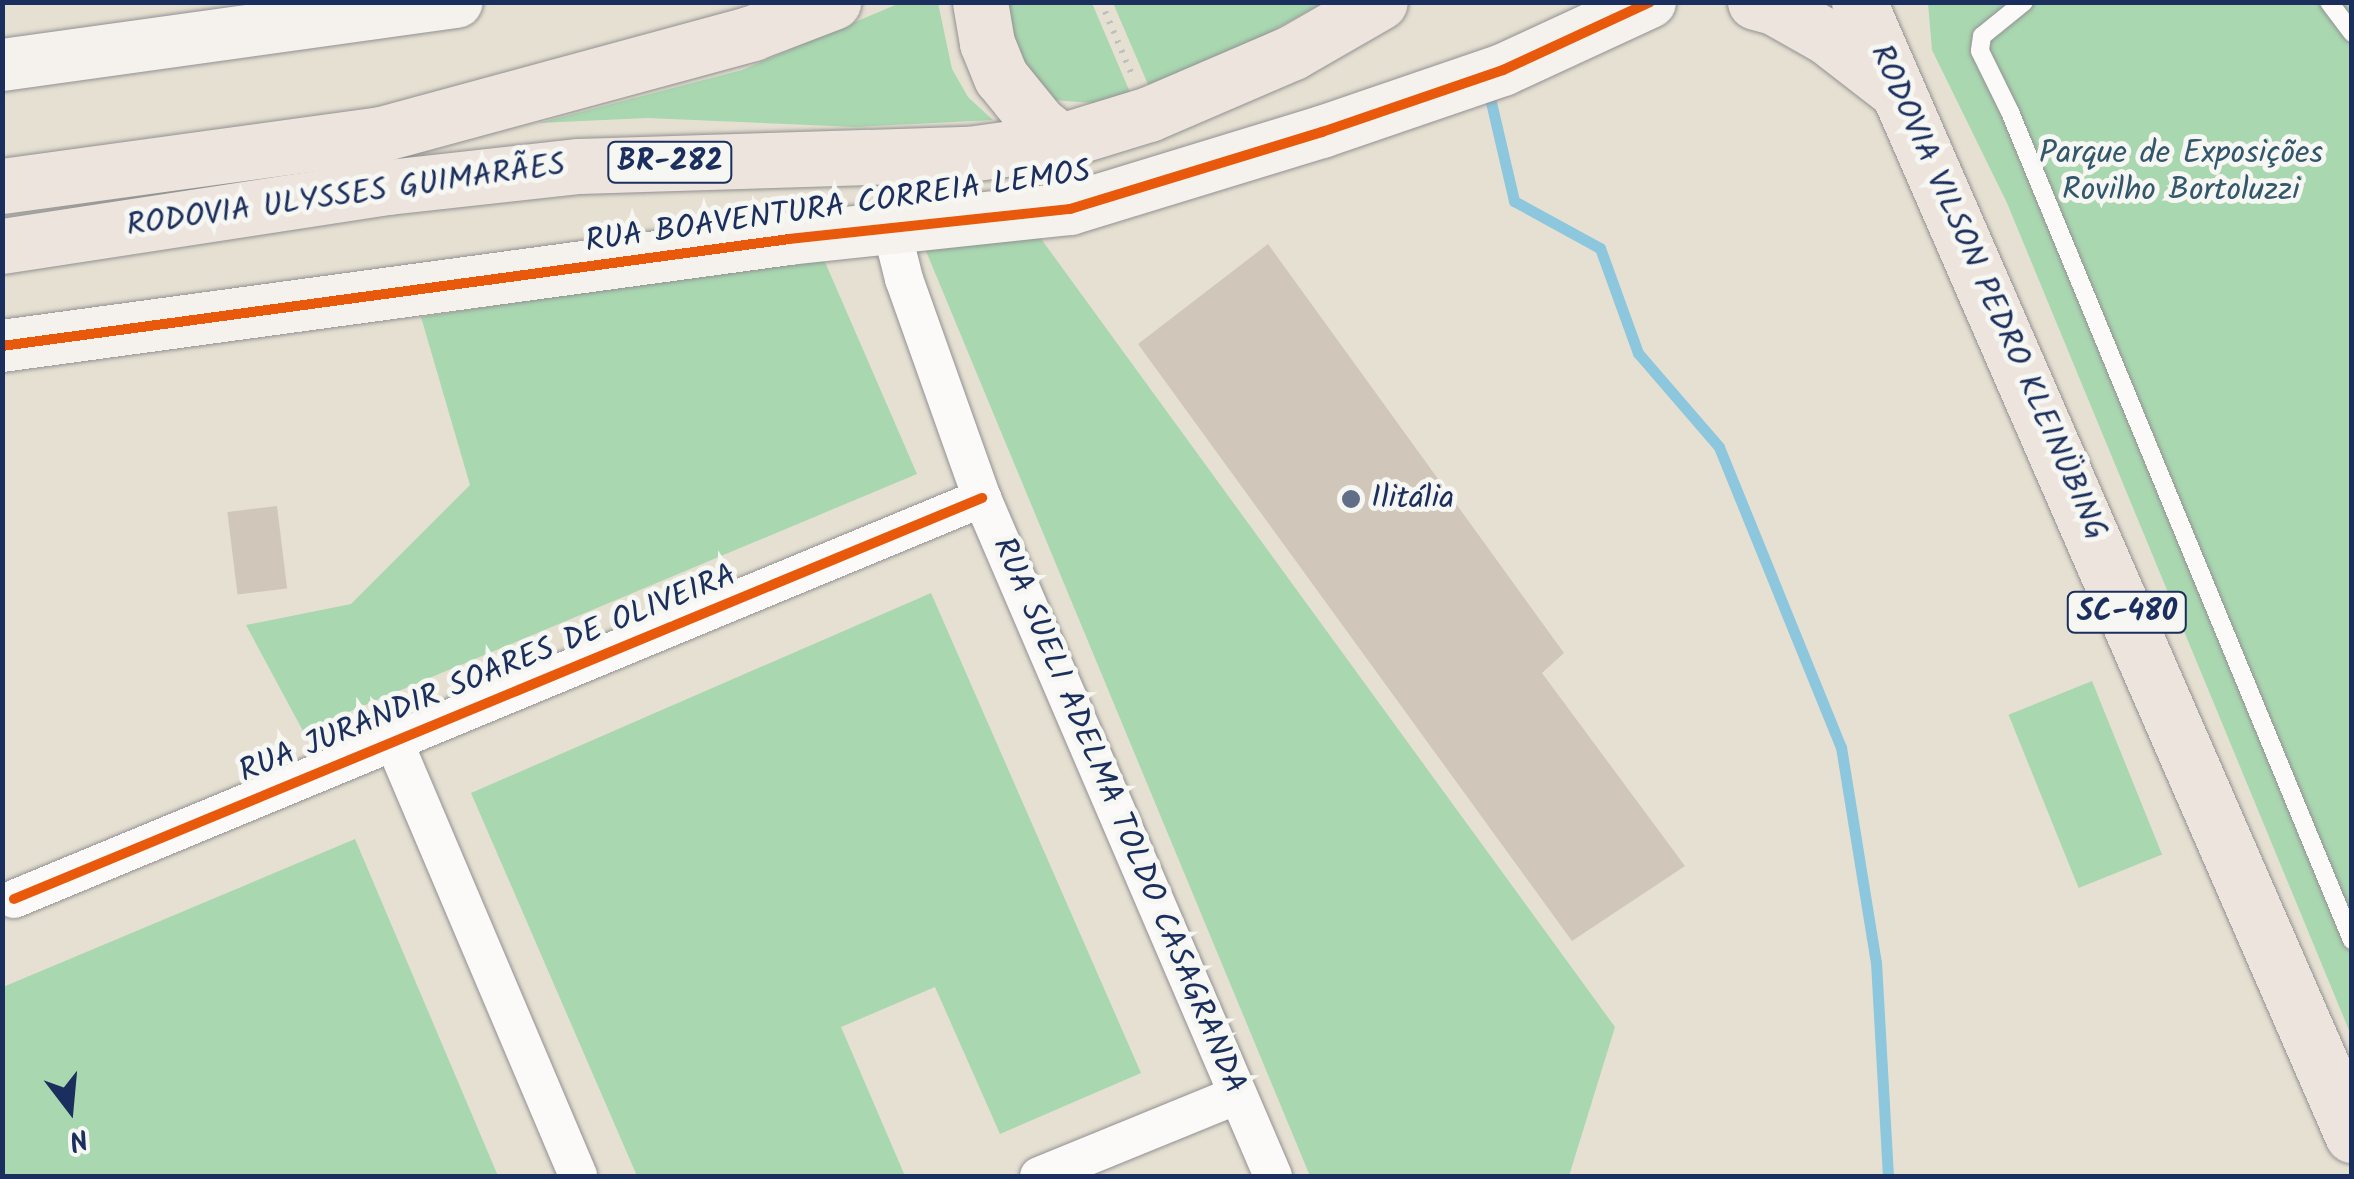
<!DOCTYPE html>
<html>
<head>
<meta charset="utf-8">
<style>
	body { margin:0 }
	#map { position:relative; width:2354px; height:1179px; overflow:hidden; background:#e6e0d2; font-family:Kalam,sans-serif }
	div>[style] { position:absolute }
	.green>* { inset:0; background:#a9d7b0; transform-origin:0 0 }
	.stream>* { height:11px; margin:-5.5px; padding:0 5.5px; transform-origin:5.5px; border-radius:5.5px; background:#8cc7dd }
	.building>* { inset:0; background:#d0c7ba; transform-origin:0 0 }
	.path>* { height:6px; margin-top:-3px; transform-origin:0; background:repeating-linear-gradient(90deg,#bfc0c2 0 2.5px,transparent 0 10.5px) }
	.roads { filter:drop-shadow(0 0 2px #919192) drop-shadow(0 0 2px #919192) }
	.lane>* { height:18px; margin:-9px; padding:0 9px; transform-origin:9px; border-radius:9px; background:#fbfaf8 }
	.street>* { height:38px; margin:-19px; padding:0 19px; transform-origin:19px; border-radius:19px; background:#fbfaf8 }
	.secondary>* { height:52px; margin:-26px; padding:0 26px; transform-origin:26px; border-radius:26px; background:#f5f2ed }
	.primary>* { height:55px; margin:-27.5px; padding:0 27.5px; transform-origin:27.5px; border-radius:27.5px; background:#ede5dd }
	.highway>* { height:55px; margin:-27.5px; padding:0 27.5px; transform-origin:27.5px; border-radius:27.5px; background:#ede5dd }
	.cycleway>* { height:10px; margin:-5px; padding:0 5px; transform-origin:5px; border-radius:5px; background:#e8590c }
	.dots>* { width:28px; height:28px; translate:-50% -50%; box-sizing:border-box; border:5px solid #f6f6f2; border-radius:50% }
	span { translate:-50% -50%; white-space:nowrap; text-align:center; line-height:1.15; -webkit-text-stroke:10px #f6f6f2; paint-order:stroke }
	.shield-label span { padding:2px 8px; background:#f6f6f2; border:2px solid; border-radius:8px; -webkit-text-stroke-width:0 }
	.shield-label { font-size:30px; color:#1b2f5e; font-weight:700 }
	.park-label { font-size:32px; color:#32576c }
	.street-label { font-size:32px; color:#1b2f5e }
	.poi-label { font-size:32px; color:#1b2f5e }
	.left { translate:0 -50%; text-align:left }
	.frame { position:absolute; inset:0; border:5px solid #1b2f5e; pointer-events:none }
	.north { position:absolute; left:20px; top:1059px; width:100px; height:100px; -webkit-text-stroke:8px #f6f6f2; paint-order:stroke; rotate:164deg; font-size:28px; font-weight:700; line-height:40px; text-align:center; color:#1b2f5e }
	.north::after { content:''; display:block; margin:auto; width:35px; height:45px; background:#1b2f5e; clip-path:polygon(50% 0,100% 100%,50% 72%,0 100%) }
</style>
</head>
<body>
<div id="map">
	<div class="green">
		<i style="clip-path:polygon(900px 3px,938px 3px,952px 69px,968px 97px,993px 120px,855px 127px,647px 118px,539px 123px,742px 70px)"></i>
		<i style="clip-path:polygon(1008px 3px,1092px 3px,1132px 97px,1105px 104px,1053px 100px,1017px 67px)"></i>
		<i style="clip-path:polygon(1113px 3px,1322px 3px,1260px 38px,1150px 89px)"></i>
		<i style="clip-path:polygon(1928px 3px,2351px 3px,2351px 1035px,2007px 203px,1932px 50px)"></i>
		<i style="clip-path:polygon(1039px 236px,1615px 1027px,1569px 1176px,1310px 1176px,921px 239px)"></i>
		<i style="clip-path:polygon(822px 255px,917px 474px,303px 731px,246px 625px,351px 604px,470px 485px,421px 317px)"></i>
		<i style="clip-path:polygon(931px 593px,1141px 1073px,1000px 1134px,935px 987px,841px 1027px,905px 1176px,637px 1176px,471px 793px)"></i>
		<i style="left:2092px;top:681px;width:187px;height:90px;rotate:68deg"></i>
		<i style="clip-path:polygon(355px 839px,498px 1176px,3px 1176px,3px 987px)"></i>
	</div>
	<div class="stream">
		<i style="left:1491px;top:102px;width:102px;rotate:76.9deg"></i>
		<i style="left:1514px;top:201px;width:98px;rotate:28.7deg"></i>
		<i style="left:1600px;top:248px;width:112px;rotate:70.1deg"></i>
		<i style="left:1638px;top:353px;width:124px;rotate:49.2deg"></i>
		<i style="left:1719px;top:447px;width:324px;rotate:67.9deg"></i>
		<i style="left:1841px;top:747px;width:218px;rotate:80.8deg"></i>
		<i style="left:1876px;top:962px;width:214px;rotate:86.8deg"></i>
	</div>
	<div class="building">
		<i style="clip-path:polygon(1268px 244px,1564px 653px,1542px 673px,1685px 866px,1572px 941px,1138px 344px)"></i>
		<i style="left:277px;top:506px;width:83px;height:50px;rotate:83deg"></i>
	</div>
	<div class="path">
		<i style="left:1101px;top:2px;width:79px;rotate:67deg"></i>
	</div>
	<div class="roads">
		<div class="lane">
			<i style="left:2024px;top:2px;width:54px;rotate:141deg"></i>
			<i style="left:1982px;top:36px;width:15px;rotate:98deg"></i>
			<i style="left:1980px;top:51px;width:68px;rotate:63.8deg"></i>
			<i style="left:2010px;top:112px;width:896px;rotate:67.56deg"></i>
			<i style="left:2329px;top:2px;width:39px;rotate:53deg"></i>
		</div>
		<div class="street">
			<i style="left:891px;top:227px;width:54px;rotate:76deg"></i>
			<i style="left:904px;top:279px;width:232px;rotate:70.4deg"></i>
			<i style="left:982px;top:498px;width:738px;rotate:66.77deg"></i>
			<i style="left:394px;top:742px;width:471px;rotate:67deg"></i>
			<i style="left:14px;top:899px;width:1048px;rotate:-22.5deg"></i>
			<i style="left:1039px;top:1176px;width:214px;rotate:-22.2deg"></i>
		</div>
		<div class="secondary">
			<i style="left:2px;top:65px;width:459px;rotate:-7.9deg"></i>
			<i style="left:2px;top:346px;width:794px;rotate:-7.74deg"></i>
			<i style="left:789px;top:239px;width:283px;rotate:-6.1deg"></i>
			<i style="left:1070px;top:209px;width:264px;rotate:-17deg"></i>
			<i style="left:1322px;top:132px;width:191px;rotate:-18.9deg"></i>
			<i style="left:1503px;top:70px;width:162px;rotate:-24.8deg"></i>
		</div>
		<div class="primary">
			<i style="left:1755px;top:2px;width:20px;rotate:15deg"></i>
			<i style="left:1774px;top:7px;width:61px;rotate:29.5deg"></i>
			<i style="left:1827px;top:37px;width:85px;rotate:37.8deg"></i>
			<i style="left:1859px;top:2px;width:1236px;rotate:66.48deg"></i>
		</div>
		<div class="highway">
			<i style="left:980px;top:2px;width:42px;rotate:80.3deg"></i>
			<i style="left:987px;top:43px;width:37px;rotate:68deg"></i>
			<i style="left:1001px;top:77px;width:60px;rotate:51deg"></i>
			<i style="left:1039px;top:124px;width:28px;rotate:38deg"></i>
			<i style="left:2px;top:186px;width:383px;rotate:-7.8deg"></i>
			<i style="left:381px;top:134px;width:385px;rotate:-15.2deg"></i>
			<i style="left:752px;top:33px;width:87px;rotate:-20.9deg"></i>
			<i style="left:2px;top:246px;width:390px;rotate:-8.7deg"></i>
			<i style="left:388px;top:187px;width:192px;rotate:-6.3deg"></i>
			<i style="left:579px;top:166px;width:390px;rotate:-1.8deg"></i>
			<i style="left:969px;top:154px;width:93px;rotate:-8deg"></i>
			<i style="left:1061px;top:141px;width:92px;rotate:-17.1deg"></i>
			<i style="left:1149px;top:114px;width:157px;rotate:-23.3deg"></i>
			<i style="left:1293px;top:52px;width:100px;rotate:-29.9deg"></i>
		</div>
	</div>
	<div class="cycleway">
		<i style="left:2px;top:346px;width:794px;rotate:-7.74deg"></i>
		<i style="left:789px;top:239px;width:283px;rotate:-6.1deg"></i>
		<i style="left:1070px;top:209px;width:264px;rotate:-17deg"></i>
		<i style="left:1322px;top:132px;width:191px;rotate:-18.9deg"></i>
		<i style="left:1503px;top:70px;width:162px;rotate:-24.8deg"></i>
		<i style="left:14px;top:899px;width:1048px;rotate:-22.5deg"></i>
	</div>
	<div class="dots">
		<i style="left:1351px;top:499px;background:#626d87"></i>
	</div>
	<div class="shield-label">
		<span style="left:670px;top:162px">BR-282</span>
		<span style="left:2127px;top:612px">SC-480</span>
	</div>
	<div class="park-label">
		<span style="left:2181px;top:173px">Parque de Exposições<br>Rovilho Bortoluzzi</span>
	</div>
	<div class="street-label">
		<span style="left:346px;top:197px;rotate:-8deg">RODOVIA ULYSSES GUIMARÃES</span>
		<span style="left:838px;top:208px;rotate:-8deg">RUA BOAVENTURA CORREIA LEMOS</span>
		<span style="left:1987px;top:293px;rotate:66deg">RODOVIA VILSON PEDRO KLEINÜBING</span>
		<span style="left:488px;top:675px;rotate:-22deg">RUA JURANDIR SOARES DE OLIVEIRA</span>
		<span style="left:1118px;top:816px;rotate:67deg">RUA SUELI ADELMA TOLDO CASAGRANDA</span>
	</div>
	<div class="poi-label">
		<span class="left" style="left:1371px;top:499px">Ilitália</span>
	</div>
	<div class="frame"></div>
	<div class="north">N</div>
</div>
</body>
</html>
